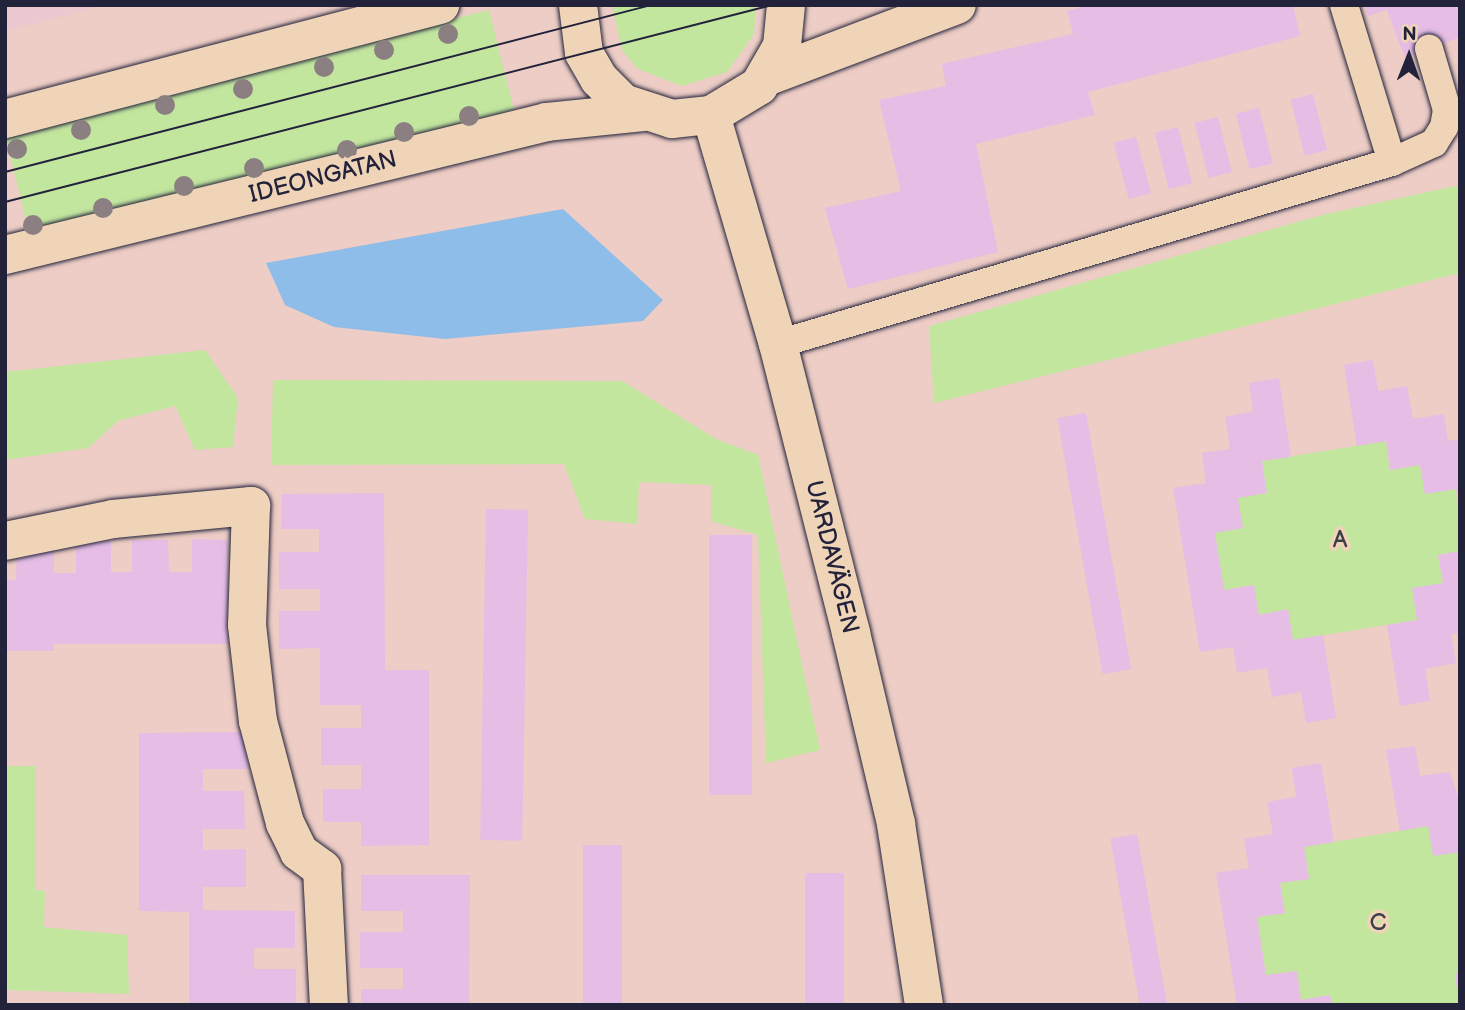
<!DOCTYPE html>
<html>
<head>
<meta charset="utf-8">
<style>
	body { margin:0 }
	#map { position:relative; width:1465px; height:1010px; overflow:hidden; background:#edcdc5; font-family:"Balsamiq Sans",sans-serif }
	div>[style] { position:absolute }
	.built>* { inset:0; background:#ebc8cf }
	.green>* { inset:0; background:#c3e69f; transform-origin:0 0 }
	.water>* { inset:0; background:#8dbde8 }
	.building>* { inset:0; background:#e5bde5; transform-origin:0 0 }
	.roads { filter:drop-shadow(0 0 2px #22223b) drop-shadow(0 0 2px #22223b) }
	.service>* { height:28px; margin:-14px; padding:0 14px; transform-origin:14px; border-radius:14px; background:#f0d4b7 }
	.minor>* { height:38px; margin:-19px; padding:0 19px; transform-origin:19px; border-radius:19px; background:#f0d4b7 }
	.tertiary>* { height:38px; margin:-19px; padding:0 19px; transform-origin:19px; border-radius:19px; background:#f0d4b7 }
	.tram>* { height:2px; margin:-1px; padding:0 1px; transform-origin:1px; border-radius:1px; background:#22223b }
	.trees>* { width:20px; height:20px; margin:-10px; border-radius:50%; background:#8b7f81 }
	span { translate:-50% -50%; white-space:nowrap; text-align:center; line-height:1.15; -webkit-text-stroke:7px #f0d4b7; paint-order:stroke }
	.street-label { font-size:24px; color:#22223b }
	.park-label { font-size:24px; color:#3a3f4a }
	.frame { position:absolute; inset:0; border:7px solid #22223b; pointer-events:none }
	.north { position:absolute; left:1374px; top:21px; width:70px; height:70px; -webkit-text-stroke:5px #f0d4b7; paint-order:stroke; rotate:1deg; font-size:19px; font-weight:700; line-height:28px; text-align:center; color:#22223b }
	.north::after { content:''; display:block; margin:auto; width:24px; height:32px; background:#22223b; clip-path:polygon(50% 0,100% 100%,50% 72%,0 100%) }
</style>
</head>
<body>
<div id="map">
	<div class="built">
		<i style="clip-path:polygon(5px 5px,107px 5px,5px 31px)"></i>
	</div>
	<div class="green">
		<i style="clip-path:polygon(612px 5px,756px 5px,754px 34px,727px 72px,682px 86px,638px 69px,622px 50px)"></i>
		<i style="left:489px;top:10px;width:103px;height:500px;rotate:76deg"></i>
		<i style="clip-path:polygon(1460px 185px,1460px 273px,934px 403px,929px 326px,1326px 214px)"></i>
		<i style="clip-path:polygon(205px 350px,238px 398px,233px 447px,195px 450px,175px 406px,118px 421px,88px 448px,5px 460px,5px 372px)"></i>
		<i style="clip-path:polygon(273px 380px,622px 381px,716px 439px,758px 455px,820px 750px,766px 763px,758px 535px,711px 521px,711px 485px,639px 482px,637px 524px,585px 519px,564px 464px,271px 465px)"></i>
		<i style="clip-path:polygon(1386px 441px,1390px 470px,1420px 465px,1425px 493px,1456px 489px,1460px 551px,1438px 555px,1443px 583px,1417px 620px,1293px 640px,1288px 610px,1259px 615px,1253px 585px,1224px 590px,1215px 533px,1238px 498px,1266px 493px,1262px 461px)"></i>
		<i style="clip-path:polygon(5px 766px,36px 766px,36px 890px,45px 891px,44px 927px,127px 935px,129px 994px,5px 990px)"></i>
		<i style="clip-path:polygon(1428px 826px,1460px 852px,1459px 1005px,1332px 1005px,1330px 995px,1301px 1000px,1297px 971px,1266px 975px,1257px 917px,1285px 913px,1280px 883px,1309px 878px,1304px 847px)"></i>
	</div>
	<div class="water">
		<i style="clip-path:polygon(563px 209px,663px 300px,643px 321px,445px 339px,334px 327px,285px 305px,266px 263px)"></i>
	</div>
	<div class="building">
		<i style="clip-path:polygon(1091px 5px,1293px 5px,1300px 36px,1088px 92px,1095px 115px,976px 144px,998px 252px,848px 289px,825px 208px,901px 191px,879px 100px,946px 86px,942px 64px,1073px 34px,1067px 11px)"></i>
		<i style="clip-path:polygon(1365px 5px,1460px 5px,1460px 37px,1405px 58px,1387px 10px,1368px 16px)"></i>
		<i style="left:1313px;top:94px;width:58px;height:23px;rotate:76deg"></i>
		<i style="left:1259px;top:108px;width:57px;height:24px;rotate:76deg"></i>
		<i style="left:1218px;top:117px;width:57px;height:24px;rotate:76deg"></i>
		<i style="left:1178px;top:127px;width:58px;height:24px;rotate:76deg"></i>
		<i style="left:1136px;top:137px;width:58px;height:23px;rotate:75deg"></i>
		<i style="clip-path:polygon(1373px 360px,1378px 391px,1407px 386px,1413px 419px,1444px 414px,1448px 441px,1460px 439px,1460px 501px,1456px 489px,1425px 494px,1420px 465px,1390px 470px,1386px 441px,1357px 446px,1344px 365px)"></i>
		<i style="clip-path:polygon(1279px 378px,1291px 457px,1262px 461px,1267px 493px,1238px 498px,1243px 528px,1215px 533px,1224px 590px,1254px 585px,1259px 615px,1288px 609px,1293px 640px,1323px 635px,1336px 718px,1306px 723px,1301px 692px,1272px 697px,1267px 668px,1237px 673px,1233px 647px,1200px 652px,1173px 488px,1206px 483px,1202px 453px,1230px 449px,1225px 417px,1253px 411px,1249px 383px)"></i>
		<i style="left:1086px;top:413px;width:260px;height:29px;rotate:80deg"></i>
		<i style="clip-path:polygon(384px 493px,385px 670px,429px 670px,429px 845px,361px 846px,361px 822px,323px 822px,323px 789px,361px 789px,361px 765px,321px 765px,321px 728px,361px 728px,361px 705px,320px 705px,320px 648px,279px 649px,279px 611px,320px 611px,320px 589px,279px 589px,279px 552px,319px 552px,319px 529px,281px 529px,282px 494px)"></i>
		<i style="left:486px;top:509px;width:42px;height:331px;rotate:1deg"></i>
		<i style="left:709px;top:535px;width:43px;height:260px"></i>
		<i style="clip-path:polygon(192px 539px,228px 540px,228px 644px,53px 644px,54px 651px,5px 651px,5px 580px,16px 580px,17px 548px,54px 548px,54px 573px,76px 573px,76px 541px,111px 541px,111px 572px,132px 572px,132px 540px,168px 540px,169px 572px,192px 572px)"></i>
		<i style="clip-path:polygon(1460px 551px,1460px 633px,1451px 634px,1456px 663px,1425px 669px,1430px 701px,1400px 706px,1387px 625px,1417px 620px,1412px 588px,1443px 583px,1438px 555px)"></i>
		<i style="clip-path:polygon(247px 732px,247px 769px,203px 769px,203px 791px,244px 791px,245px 829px,203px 829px,203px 850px,246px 849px,246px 887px,203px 887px,203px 910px,295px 911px,295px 948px,254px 948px,254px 969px,296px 969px,296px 1005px,189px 1005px,189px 912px,139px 911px,139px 733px)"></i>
		<i style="clip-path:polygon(1415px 746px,1420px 776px,1450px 772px,1460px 804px,1460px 852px,1433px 856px,1428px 826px,1400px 831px,1386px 750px)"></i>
		<i style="clip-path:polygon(1321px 763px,1334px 842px,1304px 847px,1309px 879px,1280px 883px,1285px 913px,1257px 917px,1266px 975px,1297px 971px,1301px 1000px,1330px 995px,1332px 1005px,1237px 1005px,1216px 873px,1249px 868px,1244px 839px,1273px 834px,1267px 802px,1296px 797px,1292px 768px)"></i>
		<i style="left:1137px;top:834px;width:174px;height:27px;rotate:80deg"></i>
		<i style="left:583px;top:845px;width:39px;height:160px"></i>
		<i style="left:805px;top:873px;width:39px;height:132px"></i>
		<i style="clip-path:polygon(361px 875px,470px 875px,469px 1005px,361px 1005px,361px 989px,403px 989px,403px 968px,360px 968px,360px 932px,403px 932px,403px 911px,361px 911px)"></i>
		<i style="clip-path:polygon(1460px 973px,1460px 997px,1458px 997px,1455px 974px)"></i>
	</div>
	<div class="roads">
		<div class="service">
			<i style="left:1344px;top:5px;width:164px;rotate:73deg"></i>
			<i style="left:778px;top:344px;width:640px;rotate:-16.51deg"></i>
			<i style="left:1392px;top:162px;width:46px;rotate:-24.3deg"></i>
			<i style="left:1434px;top:143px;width:19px;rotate:-58deg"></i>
			<i style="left:1444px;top:127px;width:17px;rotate:-80deg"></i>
			<i style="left:1447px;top:110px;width:64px;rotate:-106.4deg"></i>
		</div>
		<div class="minor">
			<i style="left:711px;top:115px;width:239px;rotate:73.7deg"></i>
			<i style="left:778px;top:344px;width:298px;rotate:75.8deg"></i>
			<i style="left:851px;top:633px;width:196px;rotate:76.7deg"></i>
			<i style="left:896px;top:824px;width:183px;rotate:81.2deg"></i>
			<i style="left:5px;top:541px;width:110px;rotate:-11.5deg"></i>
			<i style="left:113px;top:519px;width:139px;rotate:-5.4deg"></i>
			<i style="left:251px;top:506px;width:119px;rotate:91.9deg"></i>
			<i style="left:247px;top:625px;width:97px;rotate:83.5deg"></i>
			<i style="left:258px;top:721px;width:106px;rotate:75.2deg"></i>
			<i style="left:285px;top:823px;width:32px;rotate:64deg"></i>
			<i style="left:299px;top:852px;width:29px;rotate:36deg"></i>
			<i style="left:322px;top:869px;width:136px;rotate:87.1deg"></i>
		</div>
		<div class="tertiary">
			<i style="left:578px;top:5px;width:48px;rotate:82.9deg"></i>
			<i style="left:584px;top:53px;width:30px;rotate:60deg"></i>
			<i style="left:599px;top:79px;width:34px;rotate:45deg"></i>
			<i style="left:623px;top:103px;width:52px;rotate:18.1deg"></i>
			<i style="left:672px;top:119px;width:39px;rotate:-6deg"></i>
			<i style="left:711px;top:115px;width:56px;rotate:-31.1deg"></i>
			<i style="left:759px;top:86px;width:46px;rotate:-60.1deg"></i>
			<i style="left:782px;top:46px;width:41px;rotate:-84.4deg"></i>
			<i style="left:766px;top:77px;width:204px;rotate:-20.7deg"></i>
			<i style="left:5px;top:119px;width:450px;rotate:-14.7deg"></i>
			<i style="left:5px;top:255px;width:558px;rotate:-13.79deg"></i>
			<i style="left:547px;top:122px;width:97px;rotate:-5.9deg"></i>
		</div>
	</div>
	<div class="tram">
		<i style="left:5px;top:172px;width:667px;rotate:-14.49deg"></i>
		<i style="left:5px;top:202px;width:792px;rotate:-14.4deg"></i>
	</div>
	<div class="trees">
		<i style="left:448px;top:34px"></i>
		<i style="left:384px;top:50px"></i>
		<i style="left:324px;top:67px"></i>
		<i style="left:243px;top:89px"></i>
		<i style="left:165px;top:105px"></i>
		<i style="left:469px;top:116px"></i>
		<i style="left:81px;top:130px"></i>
		<i style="left:404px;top:132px"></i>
		<i style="left:17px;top:149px"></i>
		<i style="left:347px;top:150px"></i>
		<i style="left:254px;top:168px"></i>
		<i style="left:184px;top:186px"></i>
		<i style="left:103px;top:208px"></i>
		<i style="left:33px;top:225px"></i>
	</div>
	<div class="street-label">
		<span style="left:323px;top:177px;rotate:-14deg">IDEONGATAN</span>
		<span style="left:832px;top:557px;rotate:76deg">UARDAVÄGEN</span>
	</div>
	<div class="park-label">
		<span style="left:1340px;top:540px">A</span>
		<span style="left:1378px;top:923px">C</span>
	</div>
	<div class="frame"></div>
	<div class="north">N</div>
</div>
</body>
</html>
